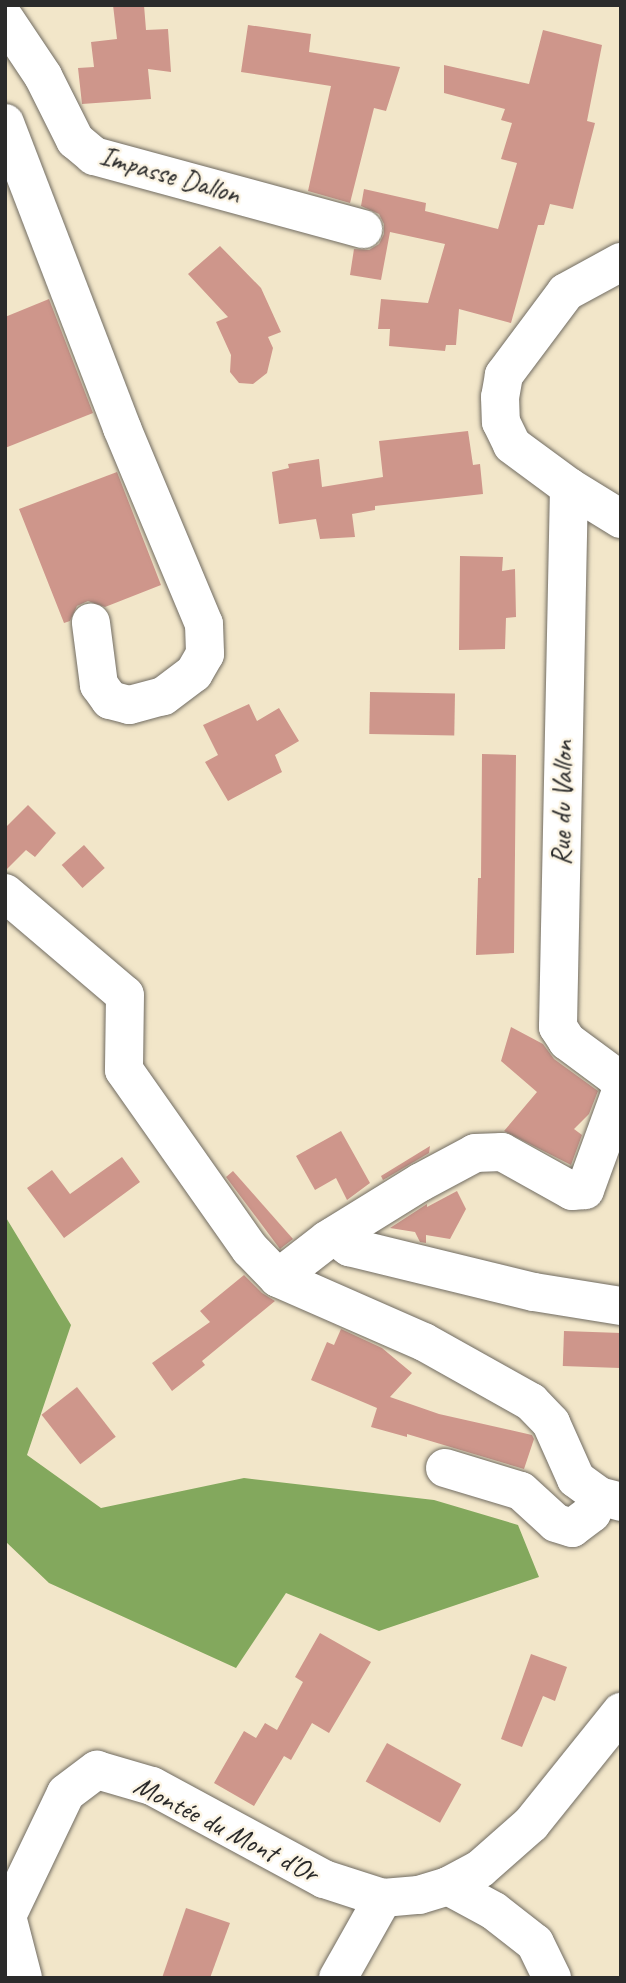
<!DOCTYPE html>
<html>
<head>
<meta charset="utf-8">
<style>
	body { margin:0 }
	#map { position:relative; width:626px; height:1983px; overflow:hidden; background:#f2e6c9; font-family:Caveat,sans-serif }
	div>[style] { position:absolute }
	.forest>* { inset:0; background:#83a85d }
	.building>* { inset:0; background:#ce968b; transform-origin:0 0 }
	.roads { filter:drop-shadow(0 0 2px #716c62) drop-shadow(0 0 2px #716c62) }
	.minor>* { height:38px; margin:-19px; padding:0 19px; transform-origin:19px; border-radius:19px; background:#fff }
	span { translate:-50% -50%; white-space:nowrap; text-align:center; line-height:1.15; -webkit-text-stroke:5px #fcf5e5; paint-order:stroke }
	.street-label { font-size:28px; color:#2b2b2b }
	.frame { position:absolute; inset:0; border:7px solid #2b2b2b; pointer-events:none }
</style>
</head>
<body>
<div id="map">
	<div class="forest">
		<i style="clip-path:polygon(5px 1216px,71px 1325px,27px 1455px,101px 1508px,244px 1478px,434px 1500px,518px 1525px,539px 1577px,379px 1631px,286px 1593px,236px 1668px,49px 1583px,5px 1541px)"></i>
	</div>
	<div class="building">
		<i style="clip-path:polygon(113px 5px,144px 5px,146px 30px,168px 29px,171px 72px,148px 69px,151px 99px,82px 104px,78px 68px,94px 67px,91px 42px,117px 39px)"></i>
		<i style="clip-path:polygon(248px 25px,311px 34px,309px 52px,400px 67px,386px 111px,374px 108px,350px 203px,308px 191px,331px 86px,241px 72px)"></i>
		<i style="clip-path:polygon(543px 30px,602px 45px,587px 121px,595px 123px,573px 209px,550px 204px,544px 225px,538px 225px,511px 323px,459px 309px,456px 345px,446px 345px,445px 351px,389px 346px,390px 329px,378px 329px,381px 299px,428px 303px,445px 244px,390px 232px,381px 280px,350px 275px,354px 249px,369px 250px,379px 244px,384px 234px,384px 224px,379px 214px,361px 206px,364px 189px,426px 203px,425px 211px,498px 229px,517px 163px,501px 159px,512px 123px,501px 120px,505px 109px,444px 93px,444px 65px,529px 84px)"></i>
		<i style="clip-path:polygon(220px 246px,261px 288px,281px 332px,268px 337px,273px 348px,267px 373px,253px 384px,239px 383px,230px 372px,231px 355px,216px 322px,228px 317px,188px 274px)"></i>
		<i style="clip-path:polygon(49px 299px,93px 413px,5px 448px,5px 317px)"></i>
		<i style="clip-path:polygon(468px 431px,473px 465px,480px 464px,483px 494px,375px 506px,375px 510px,352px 514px,355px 537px,320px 539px,316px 519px,279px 524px,272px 472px,289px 468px,288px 464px,319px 459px,322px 487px,383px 477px,379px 441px)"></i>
		<i style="clip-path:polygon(117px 472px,161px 585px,105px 607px,88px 601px,77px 606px,70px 621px,64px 623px,19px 509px)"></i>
		<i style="clip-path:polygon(460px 556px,503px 557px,502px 571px,515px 569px,516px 617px,506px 618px,505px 649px,459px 650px)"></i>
		<i style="left:370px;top:692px;width:85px;height:42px;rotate:1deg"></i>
		<i style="clip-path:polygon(249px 704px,257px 721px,279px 708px,299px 741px,275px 755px,282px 772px,228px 801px,205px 762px,218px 755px,203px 725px)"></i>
		<i style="clip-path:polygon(482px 754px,516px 755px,514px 953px,476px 955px,478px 878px,481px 878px)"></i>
		<i style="clip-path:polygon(28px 805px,56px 833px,35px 857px,26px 850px,5px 871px,5px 828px)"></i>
		<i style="left:84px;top:845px;width:31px;height:30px;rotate:48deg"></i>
		<i style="clip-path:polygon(511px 1027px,543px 1044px,554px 1059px,598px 1091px,589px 1114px,574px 1129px,582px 1135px,571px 1165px,504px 1131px,537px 1092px,501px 1061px)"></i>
		<i style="clip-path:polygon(341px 1131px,370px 1183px,347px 1200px,336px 1178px,315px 1190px,296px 1156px)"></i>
		<i style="clip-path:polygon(430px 1146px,429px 1153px,383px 1180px,381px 1176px)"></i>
		<i style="clip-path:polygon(122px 1157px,140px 1182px,64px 1238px,27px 1188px,52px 1170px,70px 1194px)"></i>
		<i style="clip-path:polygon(233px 1171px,293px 1239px,280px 1249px,226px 1177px)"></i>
		<i style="clip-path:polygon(457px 1191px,466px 1209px,450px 1239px,426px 1235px,426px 1243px,420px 1242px,415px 1232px,390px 1228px,427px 1204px,427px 1207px)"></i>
		<i style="clip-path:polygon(244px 1275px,262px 1293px,275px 1301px,202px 1361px,205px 1365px,172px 1391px,152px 1363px,210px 1322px,200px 1311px)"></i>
		<i style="clip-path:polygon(341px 1329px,382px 1348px,412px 1373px,390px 1397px,439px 1414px,532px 1435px,534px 1439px,524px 1469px,407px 1434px,407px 1437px,371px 1427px,377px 1408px,311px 1380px,327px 1342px,334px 1345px)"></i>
		<i style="left:564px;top:1331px;width:57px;height:35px;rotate:2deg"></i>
		<i style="left:77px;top:1387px;width:63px;height:45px;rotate:52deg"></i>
		<i style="clip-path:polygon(320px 1633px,371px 1662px,329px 1733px,312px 1723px,291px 1760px,284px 1756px,254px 1806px,214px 1783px,244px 1731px,256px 1738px,265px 1723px,277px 1730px,303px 1682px,295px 1677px)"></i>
		<i style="clip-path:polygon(531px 1654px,567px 1667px,555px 1701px,543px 1696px,522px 1747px,501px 1739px)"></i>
		<i style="left:387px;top:1743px;width:85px;height:44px;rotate:29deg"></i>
		<i style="clip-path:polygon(186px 1908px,230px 1923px,210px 1978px,162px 1978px)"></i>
	</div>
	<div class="roads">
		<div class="minor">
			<i style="left:5px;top:19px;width:69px;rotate:56.3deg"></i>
			<i style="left:43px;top:76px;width:72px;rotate:63.4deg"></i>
			<i style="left:75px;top:140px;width:25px;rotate:40deg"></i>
			<i style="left:94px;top:156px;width:279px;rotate:15.2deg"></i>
			<i style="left:5px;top:123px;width:327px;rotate:69deg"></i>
			<i style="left:122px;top:428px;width:212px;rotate:67.3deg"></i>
			<i style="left:204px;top:624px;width:30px;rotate:88deg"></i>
			<i style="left:205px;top:654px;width:22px;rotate:120deg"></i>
			<i style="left:194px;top:673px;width:39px;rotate:143deg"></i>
			<i style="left:163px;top:696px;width:35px;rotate:165deg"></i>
			<i style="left:129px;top:705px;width:20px;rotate:-165deg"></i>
			<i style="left:110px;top:700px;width:19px;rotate:-126deg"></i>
			<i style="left:99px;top:685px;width:63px;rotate:-97.4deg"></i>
			<i style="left:621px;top:262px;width:63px;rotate:151.4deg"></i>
			<i style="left:566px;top:292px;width:104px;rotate:126.8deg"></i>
			<i style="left:504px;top:375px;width:22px;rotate:100deg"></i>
			<i style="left:500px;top:397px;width:25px;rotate:88deg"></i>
			<i style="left:501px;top:422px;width:25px;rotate:64deg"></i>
			<i style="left:512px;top:445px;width:71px;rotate:36.4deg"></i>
			<i style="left:569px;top:487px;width:61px;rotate:31.6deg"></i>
			<i style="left:569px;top:487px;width:540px;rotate:91.17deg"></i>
			<i style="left:558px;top:1027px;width:17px;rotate:57deg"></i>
			<i style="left:567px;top:1041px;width:62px;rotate:36.5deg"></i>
			<i style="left:617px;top:1078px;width:14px;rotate:73deg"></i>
			<i style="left:5px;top:893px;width:157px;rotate:40.4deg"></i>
			<i style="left:125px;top:995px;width:75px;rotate:90.8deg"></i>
			<i style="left:124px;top:1070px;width:219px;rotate:54.9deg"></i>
			<i style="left:250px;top:1249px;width:40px;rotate:46deg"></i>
			<i style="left:278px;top:1278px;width:159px;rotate:23.7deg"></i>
			<i style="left:424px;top:1342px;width:123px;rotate:29.3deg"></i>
			<i style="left:531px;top:1402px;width:29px;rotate:46deg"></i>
			<i style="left:551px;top:1423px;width:61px;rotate:65.9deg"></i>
			<i style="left:576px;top:1479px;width:29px;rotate:36deg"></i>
			<i style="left:599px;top:1496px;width:23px;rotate:15deg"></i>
			<i style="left:334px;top:1236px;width:19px;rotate:36deg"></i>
			<i style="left:349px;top:1247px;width:190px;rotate:13.7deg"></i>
			<i style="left:534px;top:1292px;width:88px;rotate:9.1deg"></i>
			<i style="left:278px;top:1278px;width:62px;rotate:-37.8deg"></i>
			<i style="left:327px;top:1240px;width:110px;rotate:-31.7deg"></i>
			<i style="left:421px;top:1182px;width:61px;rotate:-28.2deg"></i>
			<i style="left:475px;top:1153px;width:27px;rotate:-2deg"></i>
			<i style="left:502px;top:1152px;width:80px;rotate:29.1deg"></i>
			<i style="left:572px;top:1191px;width:13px;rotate:-4deg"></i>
			<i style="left:585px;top:1190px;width:105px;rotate:-70deg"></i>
			<i style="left:445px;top:1468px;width:79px;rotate:16.8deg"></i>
			<i style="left:521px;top:1491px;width:47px;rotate:42.4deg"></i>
			<i style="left:556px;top:1523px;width:17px;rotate:17deg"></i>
			<i style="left:572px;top:1528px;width:25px;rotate:-37deg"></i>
			<i style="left:592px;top:1513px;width:18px;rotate:-68deg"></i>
			<i style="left:448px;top:1886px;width:52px;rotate:28.5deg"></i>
			<i style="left:494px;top:1911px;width:52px;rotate:38deg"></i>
			<i style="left:535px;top:1943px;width:39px;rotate:64deg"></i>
			<i style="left:23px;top:1978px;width:64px;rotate:-104.5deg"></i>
			<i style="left:7px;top:1916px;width:136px;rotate:-64.4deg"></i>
			<i style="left:66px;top:1793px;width:39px;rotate:-37deg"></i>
			<i style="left:97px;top:1770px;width:57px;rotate:16.2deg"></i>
			<i style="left:152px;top:1786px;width:196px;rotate:28.4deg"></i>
			<i style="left:324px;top:1879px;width:62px;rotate:17.9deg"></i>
			<i style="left:383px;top:1898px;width:36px;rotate:-5deg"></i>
			<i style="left:419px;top:1895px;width:30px;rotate:-17deg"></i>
			<i style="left:448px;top:1886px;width:36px;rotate:-28deg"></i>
			<i style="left:480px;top:1869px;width:68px;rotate:-41.4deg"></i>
			<i style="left:531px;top:1824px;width:144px;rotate:-51.2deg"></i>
			<i style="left:338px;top:1978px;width:92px;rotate:-60.6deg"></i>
		</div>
	</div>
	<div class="street-label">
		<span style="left:170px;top:175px;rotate:16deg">Impasse Dallon</span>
		<span style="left:562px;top:803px;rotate:-89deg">Rue du Vallon</span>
		<span style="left:226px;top:1829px;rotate:27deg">Montée du Mont d'Or</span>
	</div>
	<div class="frame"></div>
</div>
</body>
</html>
